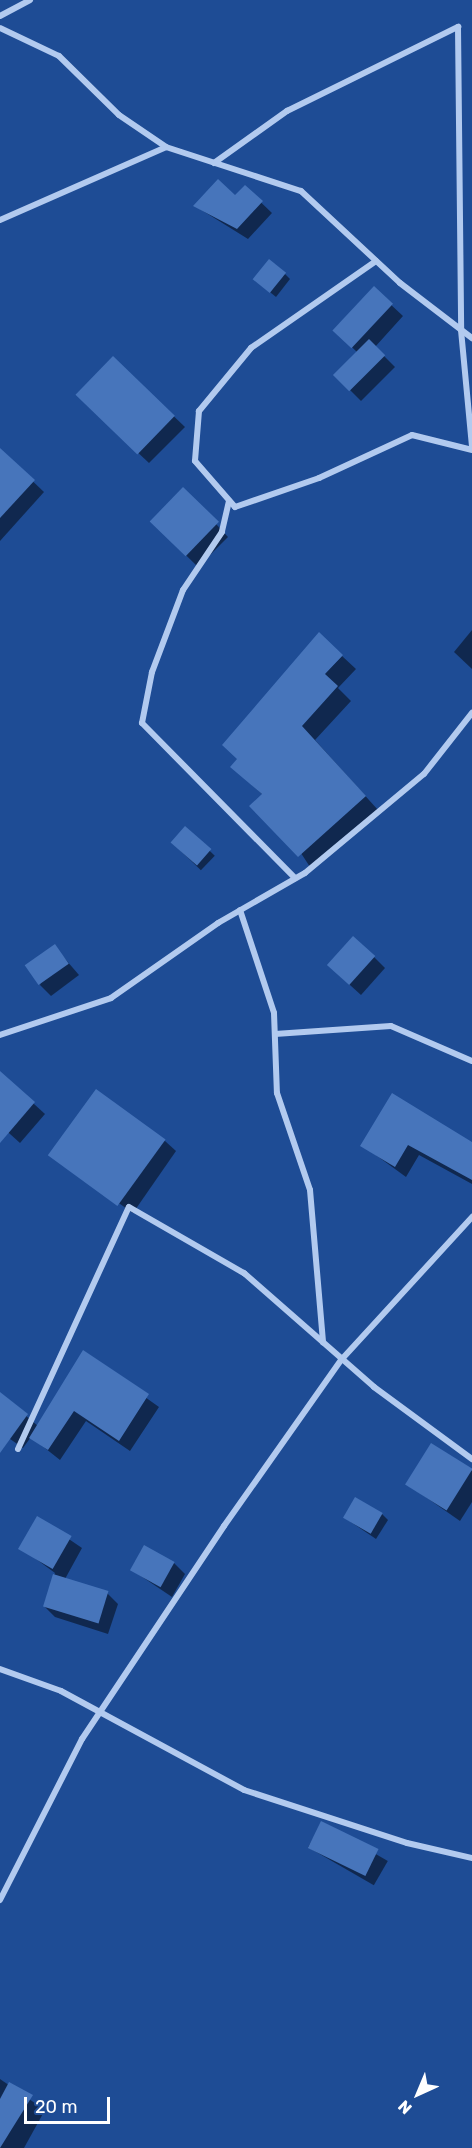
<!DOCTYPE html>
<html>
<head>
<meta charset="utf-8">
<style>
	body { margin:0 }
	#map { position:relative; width:472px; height:2148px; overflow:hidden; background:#1e4c95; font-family:Rubik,sans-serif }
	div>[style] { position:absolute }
	.shadow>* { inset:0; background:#0007; transform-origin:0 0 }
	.building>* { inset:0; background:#4775bb; transform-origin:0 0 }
	.street>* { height:6px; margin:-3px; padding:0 3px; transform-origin:3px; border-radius:3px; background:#b2caef }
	span { translate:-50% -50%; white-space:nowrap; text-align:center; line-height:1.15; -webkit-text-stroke:4.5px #1e4c95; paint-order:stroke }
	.north { position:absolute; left:388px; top:2064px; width:60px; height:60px; -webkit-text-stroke:4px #1e4c95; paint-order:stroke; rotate:224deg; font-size:16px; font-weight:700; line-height:24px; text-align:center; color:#fff }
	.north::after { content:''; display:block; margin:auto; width:21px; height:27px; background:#fff; clip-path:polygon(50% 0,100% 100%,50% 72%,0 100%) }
	.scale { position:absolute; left:24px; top:2097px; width:86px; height:27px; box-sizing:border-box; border:3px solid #fff; border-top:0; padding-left:8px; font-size:18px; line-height:21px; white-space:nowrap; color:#fff; -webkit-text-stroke:4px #1e4c95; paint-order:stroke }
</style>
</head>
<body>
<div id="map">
	<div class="shadow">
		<i style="clip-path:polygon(245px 187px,272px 213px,248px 239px,195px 206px,235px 197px)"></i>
		<i style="clip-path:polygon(285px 274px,290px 279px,276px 297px,260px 284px)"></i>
		<i style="clip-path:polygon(374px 289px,403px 316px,375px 347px,395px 367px,361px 401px,335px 375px,357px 352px,336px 332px)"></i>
		<i style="clip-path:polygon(113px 358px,185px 427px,149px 463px,87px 405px)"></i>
		<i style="clip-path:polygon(0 450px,44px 492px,0 541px)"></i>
		<i style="clip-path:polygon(194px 500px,228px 537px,198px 567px,151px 521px)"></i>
		<i style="clip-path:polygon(472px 630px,472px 669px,454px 652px)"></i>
		<i style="clip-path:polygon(342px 656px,356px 669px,338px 688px,351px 701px,315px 740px,378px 810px,312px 870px,263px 795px,232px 767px)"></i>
		<i style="left:186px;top:828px;width:40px;height:20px;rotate:44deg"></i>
		<i style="clip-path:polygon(54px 946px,79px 975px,51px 996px,40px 985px)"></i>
		<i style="clip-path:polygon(374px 957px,385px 968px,361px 995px,340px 976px)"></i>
		<i style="clip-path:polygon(0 1073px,45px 1114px,20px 1143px,0 1125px)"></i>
		<i style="clip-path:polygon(165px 1141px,176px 1151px,133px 1213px,51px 1156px)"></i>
		<i style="clip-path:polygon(472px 1142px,472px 1184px,419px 1155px,406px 1177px,362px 1145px)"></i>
		<i style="clip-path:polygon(83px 1353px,159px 1407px,130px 1451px,86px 1421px,60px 1460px,31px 1437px,23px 1448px,0 1432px,0 1394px,38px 1426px)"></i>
		<i style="clip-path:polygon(432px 1445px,472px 1471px,472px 1502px,460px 1521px,407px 1484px)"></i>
		<i style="clip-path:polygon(382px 1514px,388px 1520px,376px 1539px,345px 1518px)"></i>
		<i style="clip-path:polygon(38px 1518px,82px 1548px,65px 1579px,107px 1593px,118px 1604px,108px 1634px,55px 1617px,44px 1606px,55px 1573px,21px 1548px)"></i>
		<i style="clip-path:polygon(174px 1563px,185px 1574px,172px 1597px,132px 1570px)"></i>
		<i style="left:322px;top:1823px;width:76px;height:28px;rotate:30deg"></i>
		<i style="clip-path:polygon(0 2079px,45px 2110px,24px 2148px,0 2148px)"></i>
	</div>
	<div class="building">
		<i style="clip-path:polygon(218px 179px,235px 195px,245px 185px,263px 201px,237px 229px,193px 206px)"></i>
		<i style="left:269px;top:259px;width:22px;height:26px;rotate:39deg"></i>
		<i style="left:374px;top:286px;width:26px;height:61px;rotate:43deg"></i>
		<i style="left:369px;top:339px;width:23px;height:51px;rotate:45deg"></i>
		<i style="left:113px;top:356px;width:86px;height:54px;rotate:44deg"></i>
		<i style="clip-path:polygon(0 448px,35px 480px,0 518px)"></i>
		<i style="left:183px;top:487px;width:50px;height:48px;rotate:44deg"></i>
		<i style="clip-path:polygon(319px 632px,343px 655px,325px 674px,338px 686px,302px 726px,366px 796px,298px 857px,249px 806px,262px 794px,230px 767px,237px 759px,222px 745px)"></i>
		<i style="left:185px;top:826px;width:35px;height:22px;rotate:41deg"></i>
		<i style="left:353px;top:936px;width:30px;height:39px;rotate:42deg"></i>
		<i style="left:55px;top:944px;width:24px;height:37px;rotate:55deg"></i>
		<i style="clip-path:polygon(0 1071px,35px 1102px,0 1143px)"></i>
		<i style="left:96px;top:1089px;width:86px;height:82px;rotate:36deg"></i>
		<i style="clip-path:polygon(392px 1093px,472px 1142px,472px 1180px,408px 1145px,395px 1167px,360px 1146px)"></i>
		<i style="clip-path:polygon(83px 1350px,149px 1394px,119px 1441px,74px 1411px,48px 1450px,29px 1438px)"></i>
		<i style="clip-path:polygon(0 1392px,28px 1414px,0 1453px)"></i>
		<i style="left:431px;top:1443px;width:49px;height:49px;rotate:32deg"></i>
		<i style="left:355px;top:1497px;width:32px;height:24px;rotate:30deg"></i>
		<i style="left:37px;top:1516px;width:40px;height:38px;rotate:30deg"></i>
		<i style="left:144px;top:1545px;width:35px;height:29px;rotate:29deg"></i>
		<i style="left:53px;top:1574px;width:58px;height:34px;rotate:17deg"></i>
		<i style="left:321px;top:1821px;width:64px;height:30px;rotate:26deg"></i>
		<i style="clip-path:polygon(9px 2082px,33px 2095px,0 2148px,0 2099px)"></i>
	</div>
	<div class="street">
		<i style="left:0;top:16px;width:34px;rotate:-28deg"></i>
		<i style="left:0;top:28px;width:65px;rotate:25.4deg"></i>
		<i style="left:59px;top:56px;width:84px;rotate:44.5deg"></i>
		<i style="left:119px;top:115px;width:57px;rotate:34.2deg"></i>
		<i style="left:166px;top:147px;width:142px;rotate:18.1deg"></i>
		<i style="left:301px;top:191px;width:135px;rotate:42.9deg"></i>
		<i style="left:400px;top:283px;width:91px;rotate:37.4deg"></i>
		<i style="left:214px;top:163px;width:90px;rotate:-35.5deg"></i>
		<i style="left:287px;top:111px;width:191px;rotate:-26.2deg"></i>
		<i style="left:458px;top:27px;width:303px;rotate:89.4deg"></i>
		<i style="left:461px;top:330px;width:118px;rotate:84.6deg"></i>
		<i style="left:0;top:220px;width:181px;rotate:-23.7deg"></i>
		<i style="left:376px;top:261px;width:152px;rotate:145.2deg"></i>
		<i style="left:251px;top:348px;width:82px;rotate:129.5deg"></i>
		<i style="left:199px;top:411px;width:50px;rotate:94.6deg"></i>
		<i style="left:195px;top:461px;width:61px;rotate:49deg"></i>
		<i style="left:235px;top:507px;width:89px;rotate:-19deg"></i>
		<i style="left:319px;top:478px;width:102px;rotate:-24.8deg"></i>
		<i style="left:412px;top:435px;width:62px;rotate:14deg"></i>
		<i style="left:229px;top:501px;width:32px;rotate:103deg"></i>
		<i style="left:222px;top:532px;width:70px;rotate:123.9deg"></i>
		<i style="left:183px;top:590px;width:88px;rotate:110.7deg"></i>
		<i style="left:152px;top:672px;width:52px;rotate:101.1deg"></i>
		<i style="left:142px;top:723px;width:218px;rotate:45.4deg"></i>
		<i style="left:240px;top:910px;width:108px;rotate:71.7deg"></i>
		<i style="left:274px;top:1013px;width:80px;rotate:87.9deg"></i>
		<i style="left:277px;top:1093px;width:102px;rotate:71.2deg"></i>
		<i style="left:310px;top:1190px;width:153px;rotate:85.1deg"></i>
		<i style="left:275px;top:1034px;width:116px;rotate:-3.9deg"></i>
		<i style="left:391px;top:1026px;width:88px;rotate:23.4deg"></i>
		<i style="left:0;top:1035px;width:117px;rotate:-18.4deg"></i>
		<i style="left:111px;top:998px;width:131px;rotate:-35deg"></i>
		<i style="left:218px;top:923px;width:100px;rotate:-29.9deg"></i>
		<i style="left:305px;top:873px;width:155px;rotate:-39.8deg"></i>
		<i style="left:424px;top:774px;width:78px;rotate:-51.8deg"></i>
		<i style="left:18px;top:1449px;width:266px;rotate:-65.4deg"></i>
		<i style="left:129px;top:1207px;width:133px;rotate:29.9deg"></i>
		<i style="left:244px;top:1273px;width:173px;rotate:41.2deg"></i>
		<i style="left:374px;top:1387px;width:122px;rotate:36.3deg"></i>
		<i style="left:0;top:1669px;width:65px;rotate:19.8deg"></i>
		<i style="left:61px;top:1691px;width:208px;rotate:28.4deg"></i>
		<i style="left:244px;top:1790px;width:171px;rotate:18deg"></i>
		<i style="left:407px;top:1843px;width:67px;rotate:13deg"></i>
		<i style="left:0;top:1900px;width:181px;rotate:-63deg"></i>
		<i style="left:82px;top:1739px;width:256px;rotate:-56.3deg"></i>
		<i style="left:224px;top:1526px;width:204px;rotate:-54.8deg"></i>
		<i style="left:342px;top:1359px;width:193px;rotate:-47.5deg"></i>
	</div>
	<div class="north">N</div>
	<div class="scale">20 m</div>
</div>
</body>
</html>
